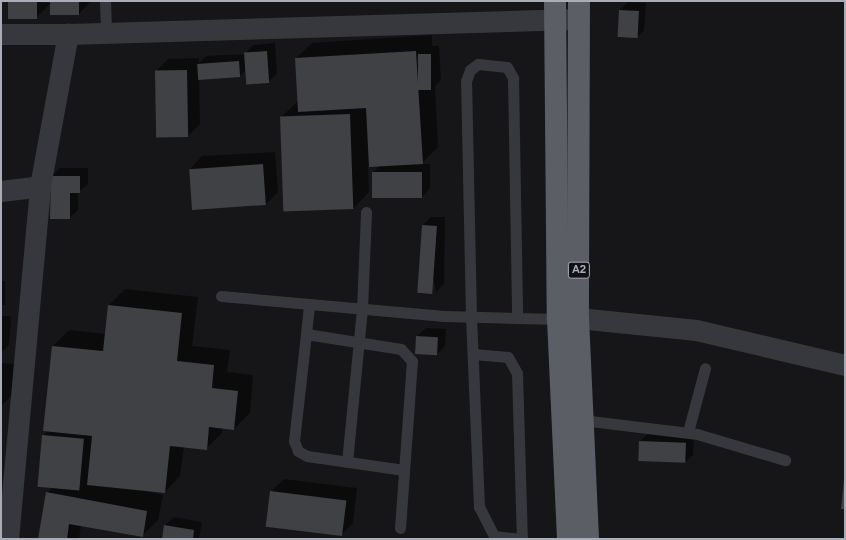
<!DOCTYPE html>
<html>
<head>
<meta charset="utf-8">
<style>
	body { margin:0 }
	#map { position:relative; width:846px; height:540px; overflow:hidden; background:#161618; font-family:Figtree,sans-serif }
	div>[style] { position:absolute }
	.shadow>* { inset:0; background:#0007; transform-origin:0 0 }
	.building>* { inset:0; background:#404145; transform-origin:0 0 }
	.service>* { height:11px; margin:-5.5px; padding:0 5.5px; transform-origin:5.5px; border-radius:5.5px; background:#37383d }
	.minor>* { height:21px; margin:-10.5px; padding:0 10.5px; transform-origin:10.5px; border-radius:10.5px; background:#37383d }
	.trunk>* { height:22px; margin:-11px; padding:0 11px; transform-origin:11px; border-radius:11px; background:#5b5e65 }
	span { translate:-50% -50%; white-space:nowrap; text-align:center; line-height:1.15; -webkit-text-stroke:3px #111113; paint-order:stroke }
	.shield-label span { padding:1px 3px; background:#111113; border:1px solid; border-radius:3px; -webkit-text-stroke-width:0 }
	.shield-label { font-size:11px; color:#a8adb8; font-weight:700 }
	.frame { position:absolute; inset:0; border:2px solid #a8adb8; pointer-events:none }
</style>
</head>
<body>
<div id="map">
	<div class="shadow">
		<i style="clip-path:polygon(9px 1px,50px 3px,91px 1px,78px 15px,51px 3px,37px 17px)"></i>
		<i style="clip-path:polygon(628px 2px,646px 3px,644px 30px,636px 38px,620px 10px)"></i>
		<i style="clip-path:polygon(432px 35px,432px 46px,439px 46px,441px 80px,435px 86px,438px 147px,421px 164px,430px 164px,430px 188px,422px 197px,373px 172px,381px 165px,368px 166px,369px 192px,354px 208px,281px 117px,298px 101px,296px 58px,312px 43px)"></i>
		<i style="clip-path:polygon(275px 43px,277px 74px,268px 82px,246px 70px,240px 76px,199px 79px,200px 124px,188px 136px,156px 71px,168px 59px,199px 58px,199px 63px,206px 56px,245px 54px,253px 45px)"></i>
		<i style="clip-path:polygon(275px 152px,278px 192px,266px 204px,190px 169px,202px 156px)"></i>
		<i style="clip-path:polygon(60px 168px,88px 168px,88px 184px,78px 192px,78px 210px,69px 218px,52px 176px)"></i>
		<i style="clip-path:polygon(431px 217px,445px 217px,444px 284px,436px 292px,422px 226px)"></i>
		<i style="left:1px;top:281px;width:4px;height:24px"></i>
		<i style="clip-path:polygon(125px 289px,198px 297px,192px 346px,230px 350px,227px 372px,253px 375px,250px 413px,234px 429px,223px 428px,222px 433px,206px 449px,184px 447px,180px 476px,165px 492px,144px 490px,163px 495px,158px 520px,142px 536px,81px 525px,79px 539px,39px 539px,47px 493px,53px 487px,43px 436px,48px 430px,53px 346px,69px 330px,106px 334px,109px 305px)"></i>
		<i style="clip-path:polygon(1px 316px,11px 316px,9px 345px,1px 353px)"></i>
		<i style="clip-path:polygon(426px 328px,446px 329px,445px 346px,437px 354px,417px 336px)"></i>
		<i style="clip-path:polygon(1px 363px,14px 364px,12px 395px,1px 406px)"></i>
		<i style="clip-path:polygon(649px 433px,694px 435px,693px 455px,684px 463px,640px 441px)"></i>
		<i style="clip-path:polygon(284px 479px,357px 488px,353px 523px,341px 535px,271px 491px)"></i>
		<i style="clip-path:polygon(174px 517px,202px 522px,199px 539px,163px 539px,165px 525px)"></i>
	</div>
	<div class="building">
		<i style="left:8px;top:1px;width:29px;height:18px"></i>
		<i style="left:50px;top:1px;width:29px;height:14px"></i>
		<i style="left:619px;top:10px;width:20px;height:27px;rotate:3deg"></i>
		<i style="left:267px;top:51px;width:32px;height:23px;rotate:86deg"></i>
		<i style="clip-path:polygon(416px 51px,423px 164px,369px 167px,366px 108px,298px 112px,295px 58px)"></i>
		<i style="left:418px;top:54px;width:13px;height:36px"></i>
		<i style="left:239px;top:61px;width:16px;height:42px;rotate:86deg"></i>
		<i style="left:187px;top:70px;width:67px;height:32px;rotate:89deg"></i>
		<i style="left:350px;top:114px;width:95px;height:70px;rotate:88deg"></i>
		<i style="left:263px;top:164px;width:41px;height:74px;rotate:86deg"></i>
		<i style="left:372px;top:172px;width:50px;height:26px"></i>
		<i style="clip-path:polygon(51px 176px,80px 176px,80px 193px,70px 193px,70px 219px,50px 219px)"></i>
		<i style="left:422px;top:225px;width:15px;height:68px;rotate:4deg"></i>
		<i style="clip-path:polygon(108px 305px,182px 313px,177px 361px,214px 365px,212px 388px,238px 391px,234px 430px,209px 427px,207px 450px,170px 446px,165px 493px,87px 485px,92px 436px,43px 431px,52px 346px,103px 351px)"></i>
		<i style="left:416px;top:336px;width:22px;height:18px;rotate:3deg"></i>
		<i style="left:42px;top:435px;width:42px;height:52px;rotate:5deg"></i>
		<i style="left:639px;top:441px;width:47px;height:20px;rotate:2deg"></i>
		<i style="clip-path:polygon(844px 479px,845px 479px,845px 509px,841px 509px)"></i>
		<i style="left:270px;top:491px;width:77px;height:36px;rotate:7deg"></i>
		<i style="clip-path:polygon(46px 492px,147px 511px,143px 537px,69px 524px,67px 539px,38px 539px)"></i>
		<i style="clip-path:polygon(164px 525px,194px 530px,193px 539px,162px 539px)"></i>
	</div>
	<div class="service">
		<i style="left:105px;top:1px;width:32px;rotate:88deg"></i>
		<i style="left:221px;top:296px;width:224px;rotate:5.1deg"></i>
		<i style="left:444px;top:316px;width:114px;rotate:1.5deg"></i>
		<i style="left:306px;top:334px;width:30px;rotate:-84deg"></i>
		<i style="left:473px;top:354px;width:35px;rotate:5deg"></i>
		<i style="left:508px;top:357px;width:18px;rotate:61deg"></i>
		<i style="left:517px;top:373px;width:166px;rotate:88.3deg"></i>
		<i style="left:522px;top:539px;width:28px;rotate:-174deg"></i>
		<i style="left:494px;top:536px;width:33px;rotate:-117deg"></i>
		<i style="left:479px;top:507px;width:190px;rotate:-92.4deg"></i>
		<i style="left:471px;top:317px;width:236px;rotate:-91.2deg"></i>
		<i style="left:466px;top:81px;width:12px;rotate:-70deg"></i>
		<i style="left:470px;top:70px;width:10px;rotate:-37deg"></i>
		<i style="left:478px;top:64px;width:29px;rotate:6deg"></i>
		<i style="left:507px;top:67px;width:13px;rotate:61deg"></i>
		<i style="left:513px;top:78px;width:240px;rotate:89deg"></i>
		<i style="left:582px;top:420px;width:116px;rotate:6.9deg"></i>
		<i style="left:697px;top:434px;width:92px;rotate:16.5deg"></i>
		<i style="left:688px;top:432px;width:66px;rotate:-75.1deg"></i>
		<i style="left:347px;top:462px;width:154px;rotate:-84.4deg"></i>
		<i style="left:362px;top:309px;width:97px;rotate:-87.6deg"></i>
		<i style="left:400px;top:528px;width:167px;rotate:-85.9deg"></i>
		<i style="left:412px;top:361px;width:16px;rotate:-133deg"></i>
		<i style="left:401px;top:349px;width:96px;rotate:-171deg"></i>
		<i style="left:306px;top:334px;width:108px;rotate:96.4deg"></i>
		<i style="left:294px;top:441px;width:11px;rotate:68deg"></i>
		<i style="left:298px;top:451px;width:10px;rotate:29deg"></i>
		<i style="left:307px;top:456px;width:98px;rotate:8.2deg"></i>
	</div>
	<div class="minor">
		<i style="left:1px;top:34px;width:67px"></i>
		<i style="left:1px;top:191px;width:39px;rotate:-7deg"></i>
		<i style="left:578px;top:318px;width:119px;rotate:5.8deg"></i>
		<i style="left:696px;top:330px;width:153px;rotate:13.2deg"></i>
		<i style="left:8px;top:539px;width:354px;rotate:-84.8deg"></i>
		<i style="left:40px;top:186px;width:155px;rotate:-79.6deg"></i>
		<i style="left:68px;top:34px;width:505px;rotate:-1.7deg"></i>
	</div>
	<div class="trunk">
		<i style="left:555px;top:1px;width:318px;rotate:89.5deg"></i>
		<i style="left:558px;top:319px;width:220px;rotate:87.4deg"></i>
		<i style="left:579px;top:1px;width:317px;rotate:90.2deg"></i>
		<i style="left:578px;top:318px;width:221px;rotate:87.4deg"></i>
	</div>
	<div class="shield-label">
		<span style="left:579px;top:270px">A2</span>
	</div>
	<div class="frame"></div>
</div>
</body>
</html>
